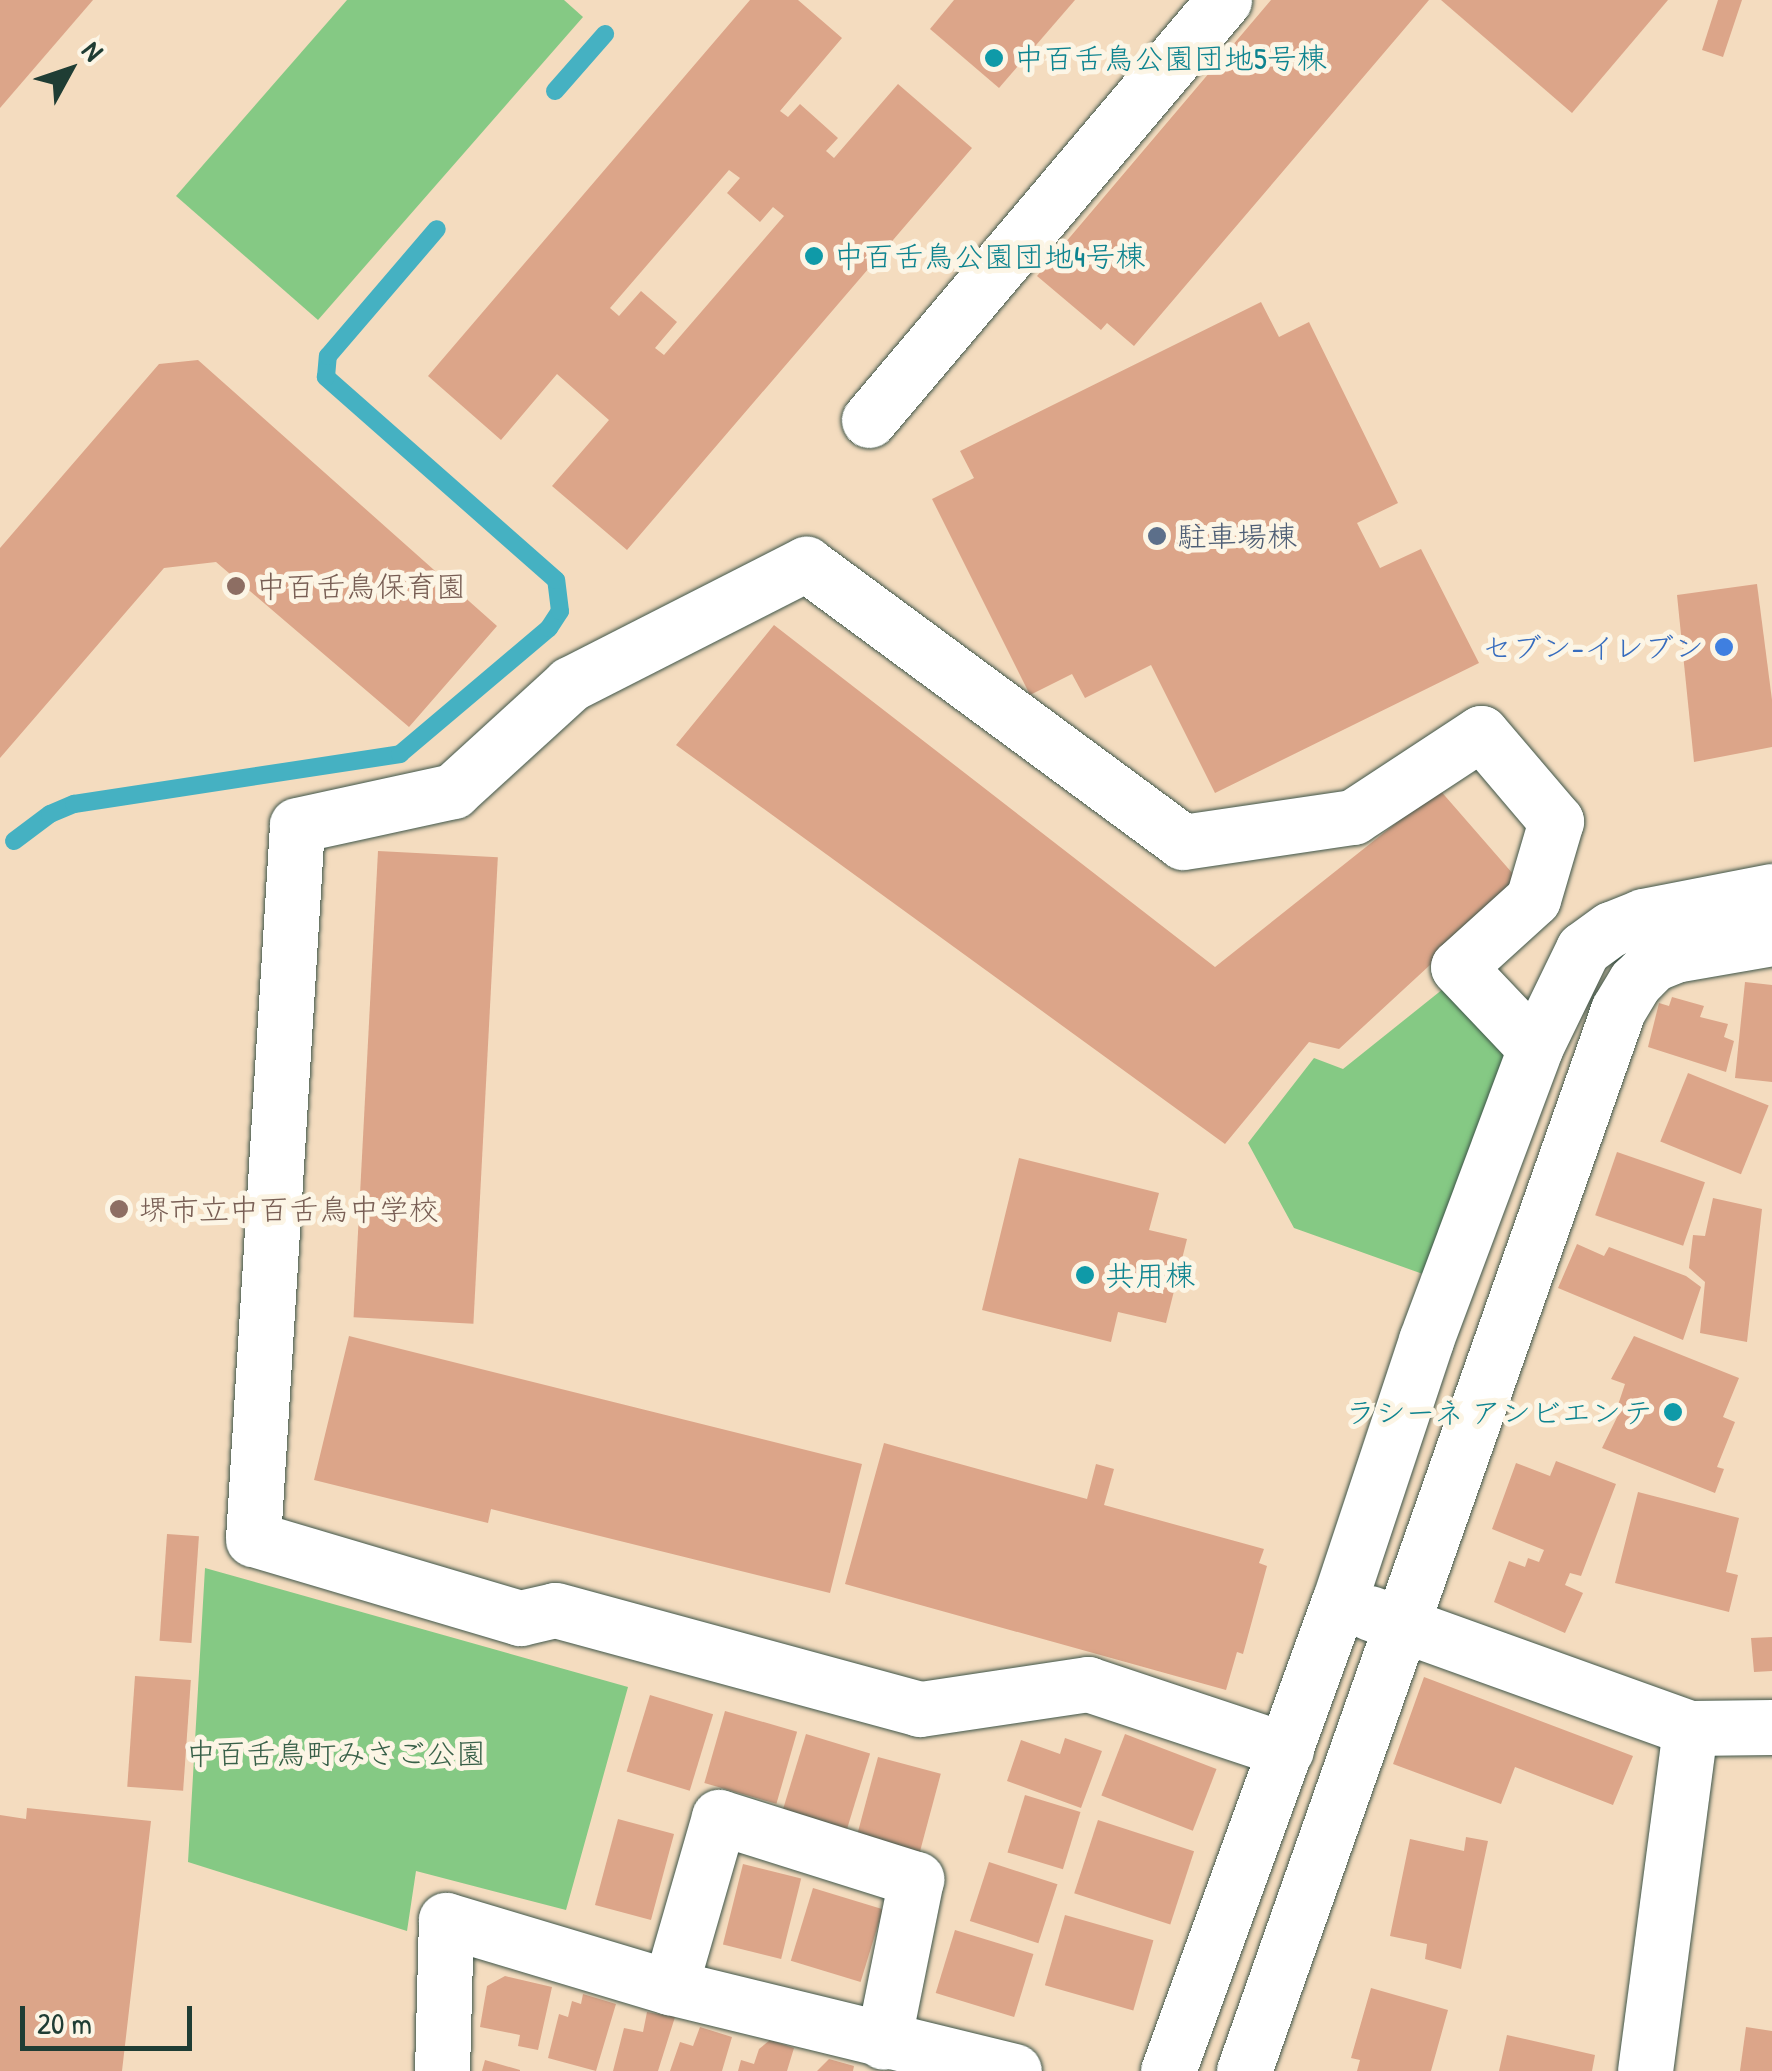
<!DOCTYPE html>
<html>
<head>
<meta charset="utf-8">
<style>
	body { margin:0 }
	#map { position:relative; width:1772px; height:2071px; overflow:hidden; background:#f4dcbf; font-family:"Patrick Hand","Klee One",sans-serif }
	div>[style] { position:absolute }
	.green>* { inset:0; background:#85c984 }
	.stream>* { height:18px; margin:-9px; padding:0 9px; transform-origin:9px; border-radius:9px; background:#45b1c2 }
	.building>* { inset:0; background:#dca589; transform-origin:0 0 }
	.roads { filter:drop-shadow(0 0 2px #3f5549) drop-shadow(0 0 2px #3f5549) }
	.minor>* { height:55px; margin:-27.5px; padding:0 27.5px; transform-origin:27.5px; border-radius:27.5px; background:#fff }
	.dots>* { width:28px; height:28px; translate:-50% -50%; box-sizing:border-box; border:5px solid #fcf5e5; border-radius:50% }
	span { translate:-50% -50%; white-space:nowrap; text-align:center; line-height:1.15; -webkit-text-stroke:10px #fcf5e5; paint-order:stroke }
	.culture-label { font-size:30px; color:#0d838f }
	.left { translate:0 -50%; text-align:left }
	.right { translate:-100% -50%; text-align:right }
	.service-label { font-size:30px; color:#4e5e75 }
	.education-label { font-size:30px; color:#785e54 }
	.shop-label { font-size:30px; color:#366cbe }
	.park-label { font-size:30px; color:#386048 }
	.north { position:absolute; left:20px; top:20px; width:100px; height:100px; -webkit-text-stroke:8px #fcf5e5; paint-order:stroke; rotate:50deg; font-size:28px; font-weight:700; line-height:40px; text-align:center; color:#1f3d34 }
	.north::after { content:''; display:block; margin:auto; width:35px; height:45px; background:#1f3d34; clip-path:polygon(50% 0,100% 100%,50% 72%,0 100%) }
	.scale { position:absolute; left:20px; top:2006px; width:172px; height:45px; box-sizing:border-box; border:5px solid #1f3d34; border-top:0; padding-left:12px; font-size:30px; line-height:35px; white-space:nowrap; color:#1f3d34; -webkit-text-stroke:8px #fcf5e5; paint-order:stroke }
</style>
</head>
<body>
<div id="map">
	<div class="green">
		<i style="clip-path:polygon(347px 0,564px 0,583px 17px,318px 320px,176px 196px)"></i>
		<i style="clip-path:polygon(1443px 989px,1506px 1058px,1434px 1278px,1294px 1228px,1248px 1143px,1314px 1058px,1343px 1069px)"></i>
		<i style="clip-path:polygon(205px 1568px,628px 1687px,566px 1910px,416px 1871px,407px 1931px,188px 1862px)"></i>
	</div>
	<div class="stream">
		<i style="left:555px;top:91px;width:76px;rotate:-48.7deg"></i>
		<i style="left:14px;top:841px;width:45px;rotate:-36.9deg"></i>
		<i style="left:50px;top:814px;width:26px;rotate:-23deg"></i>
		<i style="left:74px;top:804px;width:330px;rotate:-8.7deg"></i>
		<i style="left:400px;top:754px;width:195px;rotate:-40.2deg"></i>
		<i style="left:549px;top:628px;width:20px;rotate:-57deg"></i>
		<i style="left:560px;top:611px;width:31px;rotate:-97deg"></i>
		<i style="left:556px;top:580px;width:307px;rotate:-138.6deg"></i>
		<i style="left:326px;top:377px;width:21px;rotate:-85deg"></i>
		<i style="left:328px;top:356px;width:167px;rotate:-49.4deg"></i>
	</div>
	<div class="building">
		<i style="clip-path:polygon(0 0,93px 0,0 108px)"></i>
		<i style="clip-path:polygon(evenodd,750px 0,798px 0,842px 38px,780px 111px,788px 117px,800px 104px,838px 138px,826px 151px,834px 158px,898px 84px,972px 148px,627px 550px,552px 486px,609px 420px,557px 374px,501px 440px,428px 376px,750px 0,729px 170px,740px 178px,727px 193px,760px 222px,773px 207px,784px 216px,664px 355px,655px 348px,677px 322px,641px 291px,619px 316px,610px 308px,729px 170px)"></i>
		<i style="clip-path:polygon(954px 0,1075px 0,999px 88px,930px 29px)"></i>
		<i style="clip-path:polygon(1271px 0,1429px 0,1134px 346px,1107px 323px,1101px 330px,1037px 276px)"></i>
		<i style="clip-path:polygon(1441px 0,1668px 0,1572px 113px)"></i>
		<i style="clip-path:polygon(1718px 0,1742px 0,1723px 57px,1702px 50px)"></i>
		<i style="clip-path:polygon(1261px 302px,1279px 337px,1309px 322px,1398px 503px,1357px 523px,1380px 568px,1421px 549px,1479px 663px,1215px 793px,1151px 665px,1085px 698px,1072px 674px,1030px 695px,932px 499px,974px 478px,960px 451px)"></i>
		<i style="clip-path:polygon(198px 360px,497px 626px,409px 727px,216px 562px,164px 568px,0 758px,0 548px,159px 364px)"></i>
		<i style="clip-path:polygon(1757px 584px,1772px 700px,1772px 747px,1694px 762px,1677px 595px)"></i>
		<i style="clip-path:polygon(774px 625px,1215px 967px,1439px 789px,1520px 882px,1339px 1049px,1309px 1042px,1225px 1144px,676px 745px)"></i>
		<i style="left:378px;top:851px;width:120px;height:467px;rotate:3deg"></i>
		<i style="clip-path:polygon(1745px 982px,1772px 985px,1772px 1082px,1735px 1078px)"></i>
		<i style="clip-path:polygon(1672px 997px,1704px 1006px,1700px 1017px,1728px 1024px,1724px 1037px,1734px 1041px,1726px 1072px,1648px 1047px,1659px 1003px,1669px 1006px)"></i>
		<i style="left:1688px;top:1073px;width:87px;height:74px;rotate:22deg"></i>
		<i style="left:1617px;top:1152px;width:93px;height:67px;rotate:19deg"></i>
		<i style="clip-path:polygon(1019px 1158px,1159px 1193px,1149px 1230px,1187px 1239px,1166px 1323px,1118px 1312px,1111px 1342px,982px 1310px)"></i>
		<i style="clip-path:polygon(1713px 1198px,1762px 1209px,1747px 1342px,1700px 1333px,1705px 1282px,1689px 1268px,1693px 1235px,1705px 1236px)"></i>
		<i style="clip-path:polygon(1577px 1244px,1604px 1256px,1609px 1247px,1686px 1276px,1701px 1287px,1683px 1340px,1558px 1288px)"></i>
		<i style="clip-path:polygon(349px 1336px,862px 1464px,830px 1593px,491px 1509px,488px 1523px,314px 1480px)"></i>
		<i style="clip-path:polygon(1634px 1336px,1739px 1378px,1723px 1417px,1735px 1422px,1717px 1467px,1724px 1469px,1715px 1493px,1602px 1448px,1622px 1407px,1618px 1405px,1625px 1384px,1611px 1379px)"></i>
		<i style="clip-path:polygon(884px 1443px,1087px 1499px,1096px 1464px,1114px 1469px,1104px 1505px,1264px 1549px,1259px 1563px,1267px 1566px,1243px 1654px,1237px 1652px,1226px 1690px,845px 1584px)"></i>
		<i style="clip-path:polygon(1556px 1461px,1616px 1484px,1581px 1576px,1570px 1573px,1565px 1585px,1583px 1593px,1565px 1633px,1494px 1602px,1509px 1561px,1525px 1567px,1528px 1558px,1539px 1562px,1544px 1550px,1492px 1529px,1516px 1463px,1550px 1476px)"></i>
		<i style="clip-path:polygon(1638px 1492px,1739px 1518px,1726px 1572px,1738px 1575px,1729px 1612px,1615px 1583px)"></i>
		<i style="left:167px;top:1534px;width:32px;height:107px;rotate:4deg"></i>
		<i style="clip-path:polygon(1772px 1637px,1772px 1671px,1754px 1672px,1751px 1638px)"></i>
		<i style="left:135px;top:1676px;width:56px;height:111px;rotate:4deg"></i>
		<i style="clip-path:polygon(1424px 1677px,1633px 1756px,1613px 1805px,1515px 1767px,1501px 1804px,1393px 1764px)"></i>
		<i style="left:650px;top:1695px;width:66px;height:80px;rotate:17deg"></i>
		<i style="left:725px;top:1711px;width:75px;height:75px;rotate:16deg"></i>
		<i style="left:806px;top:1734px;width:67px;height:82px;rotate:17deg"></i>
		<i style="left:1125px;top:1734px;width:98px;height:66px;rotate:21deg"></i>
		<i style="clip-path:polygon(1065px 1738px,1102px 1751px,1081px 1808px,1007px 1781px,1021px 1740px,1060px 1754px)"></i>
		<i style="left:878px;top:1757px;width:65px;height:83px;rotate:15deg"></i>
		<i style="left:1025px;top:1795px;width:58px;height:60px;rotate:17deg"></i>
		<i style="clip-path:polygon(27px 1808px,151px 1821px,122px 2071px,0 2071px,0 1815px,26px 1819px)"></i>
		<i style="left:618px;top:1819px;width:58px;height:89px;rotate:15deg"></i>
		<i style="left:1098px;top:1820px;width:101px;height:77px;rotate:18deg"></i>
		<i style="clip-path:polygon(1466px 1837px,1488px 1841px,1461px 1969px,1425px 1959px,1427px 1944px,1390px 1936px,1410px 1839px,1464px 1851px)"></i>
		<i style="left:989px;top:1862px;width:72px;height:62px;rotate:18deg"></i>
		<i style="left:743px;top:1864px;width:60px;height:83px;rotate:14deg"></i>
		<i style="left:813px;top:1888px;width:73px;height:76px;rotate:17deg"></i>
		<i style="left:1065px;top:1915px;width:92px;height:73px;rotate:16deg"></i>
		<i style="left:955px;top:1930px;width:82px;height:66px;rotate:17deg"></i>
		<i style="clip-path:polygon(505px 1976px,552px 1987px,538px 2050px,518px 2046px,520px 2035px,480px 2027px,487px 1986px)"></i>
		<i style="clip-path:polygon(1371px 1988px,1448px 2010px,1431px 2071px,1357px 2071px,1360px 2060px,1351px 2058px)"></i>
		<i style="clip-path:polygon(583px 1994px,616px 2004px,596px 2071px,548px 2058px,559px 2014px,568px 2017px,572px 2001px,581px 2004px)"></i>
		<i style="clip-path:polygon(647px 2012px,675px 2017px,658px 2071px,613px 2071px,624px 2028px,643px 2032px)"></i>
		<i style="clip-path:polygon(700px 2027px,732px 2037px,722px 2071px,670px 2071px,680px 2042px,693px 2046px)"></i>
		<i style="clip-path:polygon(1746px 2027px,1772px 2031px,1772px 2071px,1740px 2071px)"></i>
		<i style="clip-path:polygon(1507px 2035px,1595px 2055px,1592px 2071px,1499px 2071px)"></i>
		<i style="clip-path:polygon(770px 2040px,794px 2048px,787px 2071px,738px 2071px,741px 2060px,754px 2064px,759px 2049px)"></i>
		<i style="clip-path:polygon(829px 2059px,854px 2066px,853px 2071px,817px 2071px)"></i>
		<i style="clip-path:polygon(485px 2060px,520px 2070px,520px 2071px,482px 2071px)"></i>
	</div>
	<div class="roads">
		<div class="minor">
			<i style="left:869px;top:420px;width:550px;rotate:-49.79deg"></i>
			<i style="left:1370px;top:1613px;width:340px;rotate:19.8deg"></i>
			<i style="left:1690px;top:1728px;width:82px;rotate:-0.7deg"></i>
			<i style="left:1286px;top:1750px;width:209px;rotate:-161.6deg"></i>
			<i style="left:1088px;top:1684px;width:170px;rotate:171.5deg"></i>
			<i style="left:920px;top:1709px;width:378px;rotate:-164.8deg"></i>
			<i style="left:555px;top:1610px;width:36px;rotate:167deg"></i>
			<i style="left:520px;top:1618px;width:278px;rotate:-163.5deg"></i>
			<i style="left:253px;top:1539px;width:715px;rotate:-86.47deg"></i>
			<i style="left:297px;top:825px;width:160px;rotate:-12.3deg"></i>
			<i style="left:453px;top:791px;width:159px;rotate:-42.4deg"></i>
			<i style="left:570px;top:684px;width:265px;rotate:-27deg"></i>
			<i style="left:806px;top:564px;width:468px;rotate:36.4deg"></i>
			<i style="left:1183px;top:842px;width:172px;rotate:-8.4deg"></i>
			<i style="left:1353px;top:817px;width:153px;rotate:-33.3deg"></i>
			<i style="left:1481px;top:733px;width:116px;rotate:49.6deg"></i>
			<i style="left:1556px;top:821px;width:81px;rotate:106.4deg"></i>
			<i style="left:1533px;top:899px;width:101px;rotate:137.8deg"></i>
			<i style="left:1458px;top:967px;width:112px;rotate:46.5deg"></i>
			<i style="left:670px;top:1987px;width:177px;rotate:-73.9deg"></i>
			<i style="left:719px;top:1817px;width:207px;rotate:17.5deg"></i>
			<i style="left:916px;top:1879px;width:166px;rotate:101.4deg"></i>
			<i style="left:442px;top:2071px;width:151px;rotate:-88.5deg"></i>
			<i style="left:446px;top:1920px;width:234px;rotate:16.7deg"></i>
			<i style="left:670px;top:1987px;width:354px;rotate:13.7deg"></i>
			<i style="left:1168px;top:2071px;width:499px;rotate:-70deg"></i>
			<i style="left:1339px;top:1602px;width:276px;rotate:-71.6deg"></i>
			<i style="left:1426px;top:1340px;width:312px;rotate:-69.5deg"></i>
			<i style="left:1535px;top:1048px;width:110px;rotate:-64.1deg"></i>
			<i style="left:1583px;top:949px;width:34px;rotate:-36deg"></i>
			<i style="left:1611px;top:929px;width:35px;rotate:-22deg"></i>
			<i style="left:1643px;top:916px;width:131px;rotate:-11deg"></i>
			<i style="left:1244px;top:2071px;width:1125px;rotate:-70.58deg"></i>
			<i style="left:1618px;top:1010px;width:33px;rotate:-59deg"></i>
			<i style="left:1635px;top:982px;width:25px;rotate:-45deg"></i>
			<i style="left:1653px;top:964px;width:24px;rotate:-22deg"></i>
			<i style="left:1675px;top:955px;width:98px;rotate:-9.9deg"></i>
			<i style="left:1645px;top:2071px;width:346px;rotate:-82.5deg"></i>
		</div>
	</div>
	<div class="dots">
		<i style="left:994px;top:58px;background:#0f9aa8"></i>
		<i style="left:814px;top:256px;background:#0f9aa8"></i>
		<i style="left:1157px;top:536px;background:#5c6f8a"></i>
		<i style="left:236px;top:586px;background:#8d6e63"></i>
		<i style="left:1724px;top:647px;background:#3f7fe0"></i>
		<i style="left:119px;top:1209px;background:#8d6e63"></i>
		<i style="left:1085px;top:1275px;background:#0f9aa8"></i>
		<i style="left:1673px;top:1412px;background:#0f9aa8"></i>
	</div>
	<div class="culture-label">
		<span class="left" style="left:1014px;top:58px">中百舌鳥公園団地5号棟</span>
		<span class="left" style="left:834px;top:256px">中百舌鳥公園団地4号棟</span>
		<span class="left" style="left:1105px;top:1275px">共用棟</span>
		<span class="right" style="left:1653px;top:1412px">ラシーネ アンビエンテ</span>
	</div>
	<div class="service-label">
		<span class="left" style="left:1177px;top:536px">駐車場棟</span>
	</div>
	<div class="education-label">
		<span class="left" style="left:256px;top:586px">中百舌鳥保育園</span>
		<span class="left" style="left:139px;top:1209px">堺市立中百舌鳥中学校</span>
	</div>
	<div class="shop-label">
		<span class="right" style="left:1704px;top:647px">セブン-イレブン</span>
	</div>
	<div class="park-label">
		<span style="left:336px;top:1753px">中百舌鳥町みさご公園</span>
	</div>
	<div class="north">N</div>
	<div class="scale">20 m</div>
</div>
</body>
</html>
